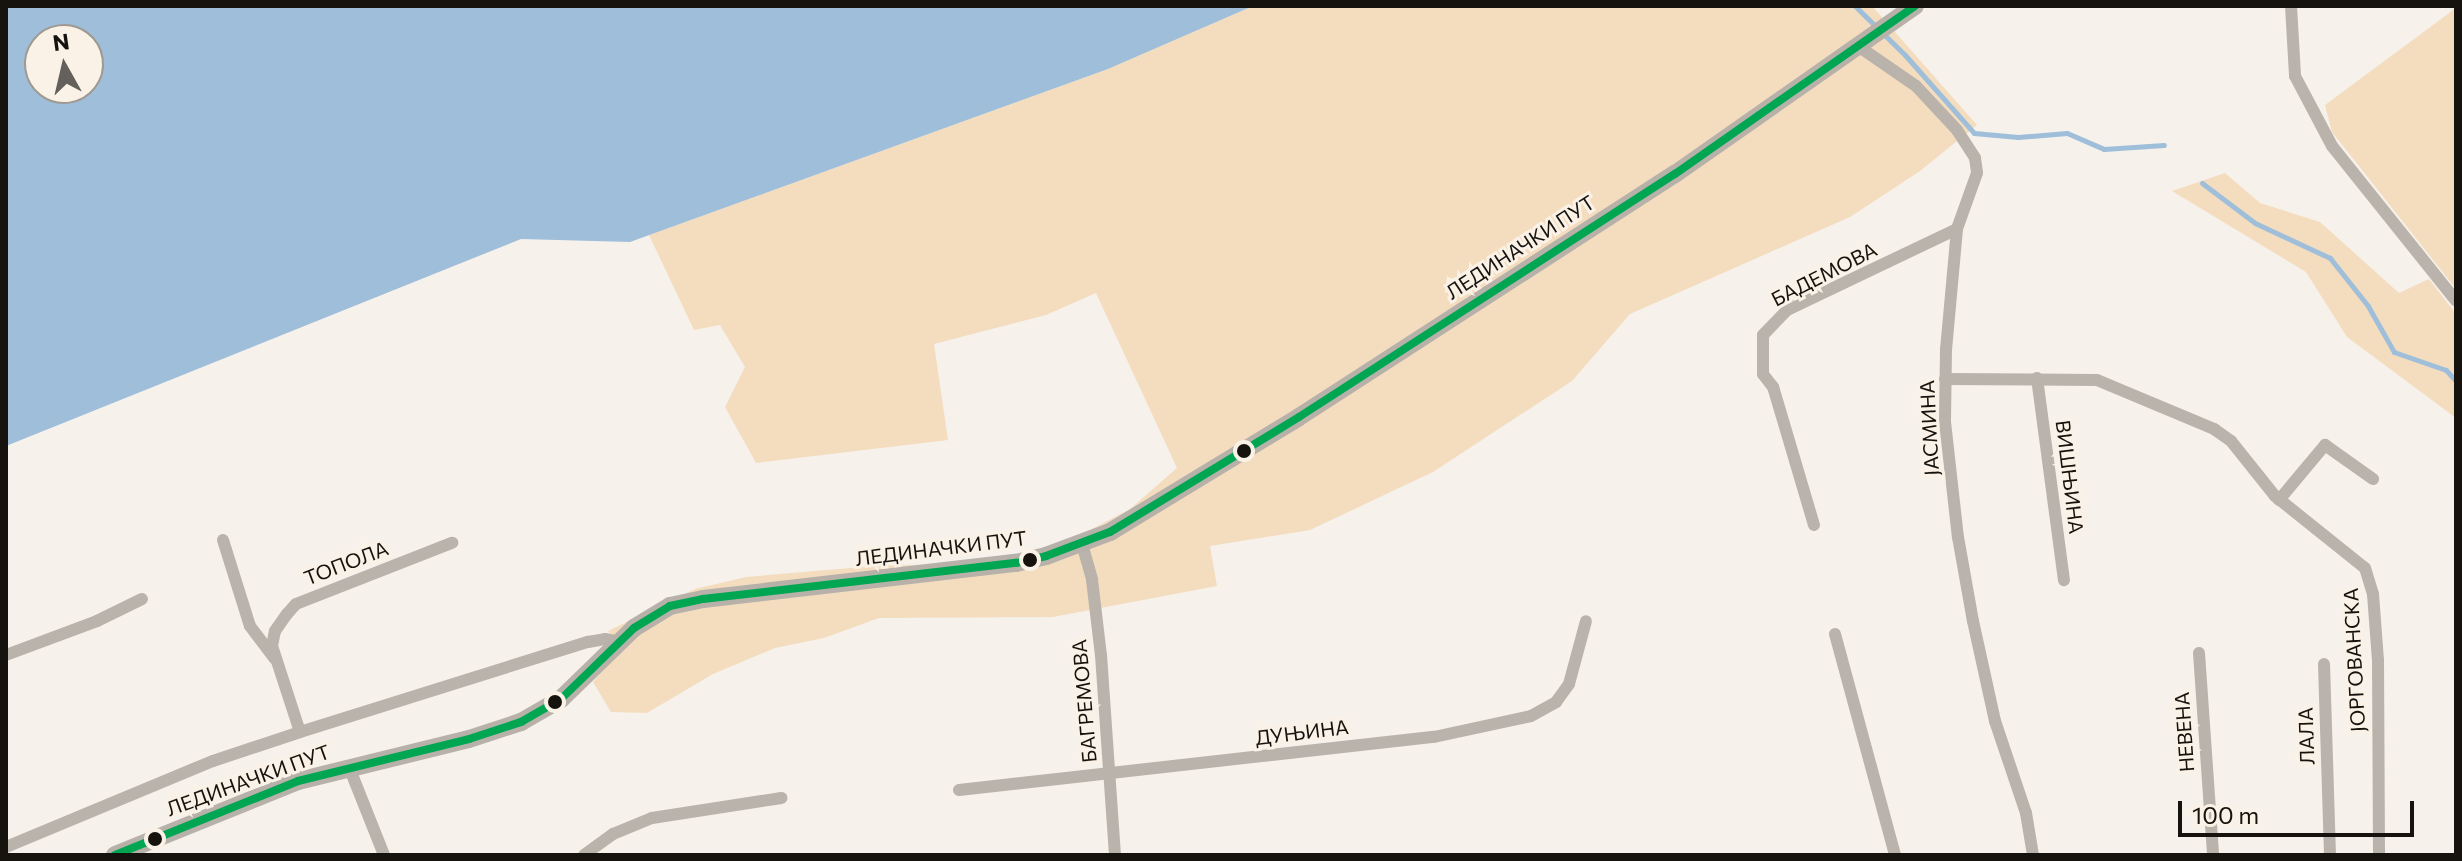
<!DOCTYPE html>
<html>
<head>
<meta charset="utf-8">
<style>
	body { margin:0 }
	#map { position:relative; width:2462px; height:861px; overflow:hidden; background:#f6f1eb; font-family:Commissioner,sans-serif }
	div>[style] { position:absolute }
	.green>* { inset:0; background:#f4ddbf }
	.water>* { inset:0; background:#9ebeda }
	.stream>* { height:5px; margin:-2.5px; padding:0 2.5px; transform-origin:2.5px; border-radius:2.5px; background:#9ebeda }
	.minor>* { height:12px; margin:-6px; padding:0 6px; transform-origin:6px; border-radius:6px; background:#b9b3ab }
	.secondary>* { height:18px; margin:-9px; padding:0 9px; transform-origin:9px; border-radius:9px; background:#b7b1aa }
	.bus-1>* { height:8px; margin:-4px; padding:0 4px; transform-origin:4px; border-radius:4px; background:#00a651 }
	.dots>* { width:22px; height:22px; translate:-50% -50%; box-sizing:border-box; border:4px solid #fbf2e7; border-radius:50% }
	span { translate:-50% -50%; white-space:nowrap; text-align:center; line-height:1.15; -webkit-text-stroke:6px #fbf2e7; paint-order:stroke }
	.street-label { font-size:20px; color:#16130f }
	.frame { position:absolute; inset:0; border:8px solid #16130f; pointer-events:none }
	.north { position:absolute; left:24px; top:24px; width:80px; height:80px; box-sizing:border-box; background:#fbf2e7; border:2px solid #9f9991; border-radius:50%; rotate:352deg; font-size:22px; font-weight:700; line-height:32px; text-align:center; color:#16130f }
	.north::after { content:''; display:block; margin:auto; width:28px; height:36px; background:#64615c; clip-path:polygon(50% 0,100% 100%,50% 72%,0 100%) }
	.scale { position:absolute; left:2178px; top:801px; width:236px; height:36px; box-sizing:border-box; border:4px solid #16130f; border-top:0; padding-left:10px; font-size:24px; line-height:28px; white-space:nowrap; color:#16130f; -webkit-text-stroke:6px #fbf2e7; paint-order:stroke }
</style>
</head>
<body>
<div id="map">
	<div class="green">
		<i style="clip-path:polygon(1253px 6px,1872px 6px,1977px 125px,1920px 171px,1850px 217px,1630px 314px,1572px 381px,1433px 472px,1310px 530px,1210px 546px,1217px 586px,1053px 617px,879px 618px,824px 638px,775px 648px,713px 674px,647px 713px,611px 712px,593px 682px,621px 648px,608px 631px,695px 589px,746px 577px,873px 566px,982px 563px,1054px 549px,1130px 509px,1177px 468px,1096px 293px,1046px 315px,934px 344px,948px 440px,756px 463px,725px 407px,745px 367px,720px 325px,694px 330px,649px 235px,1108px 69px)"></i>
		<i style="clip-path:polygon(2456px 8px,2456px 289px,2332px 132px,2325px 105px)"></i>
		<i style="clip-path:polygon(2225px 173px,2260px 203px,2320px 222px,2399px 293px,2429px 279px,2456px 314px,2456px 418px,2347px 337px,2306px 272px,2172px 191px)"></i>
	</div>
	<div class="water">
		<i style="clip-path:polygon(evenodd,6px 6px,1253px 6px,1108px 69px,630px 242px,521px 239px,6px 446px,6px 6px,40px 40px,88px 40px,88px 88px,40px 88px,40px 40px)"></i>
	</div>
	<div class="stream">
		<i style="left:1855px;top:6px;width:70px;rotate:44.4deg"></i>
		<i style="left:1905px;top:55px;width:104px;rotate:48.5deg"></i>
		<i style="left:1974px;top:133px;width:44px;rotate:5.2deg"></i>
		<i style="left:2018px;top:137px;width:49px;rotate:-4.7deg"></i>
		<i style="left:2067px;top:133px;width:40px;rotate:23.4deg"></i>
		<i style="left:2104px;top:149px;width:60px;rotate:-3.8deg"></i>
		<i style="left:2202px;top:183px;width:66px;rotate:37deg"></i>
		<i style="left:2255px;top:223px;width:83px;rotate:25deg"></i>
		<i style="left:2330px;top:258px;width:61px;rotate:51.6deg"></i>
		<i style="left:2368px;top:306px;width:53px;rotate:60.5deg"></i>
		<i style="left:2394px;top:352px;width:55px;rotate:19.1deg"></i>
		<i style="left:2446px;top:370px;width:15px;rotate:48deg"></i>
	</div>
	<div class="minor">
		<i style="left:2291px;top:6px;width:70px;rotate:86.7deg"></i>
		<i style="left:2295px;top:76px;width:79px;rotate:62.1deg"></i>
		<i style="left:2332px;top:146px;width:198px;rotate:51.3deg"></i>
		<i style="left:1858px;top:46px;width:70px;rotate:34.6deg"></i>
		<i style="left:1916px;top:86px;width:60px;rotate:47deg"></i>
		<i style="left:1957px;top:130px;width:33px;rotate:57deg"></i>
		<i style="left:1975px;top:158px;width:15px;rotate:82deg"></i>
		<i style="left:1977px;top:173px;width:59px;rotate:109.7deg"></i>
		<i style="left:1957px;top:229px;width:121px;rotate:95.2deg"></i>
		<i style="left:1946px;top:349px;width:73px;rotate:90.8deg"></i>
		<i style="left:1945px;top:422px;width:116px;rotate:83.6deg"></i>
		<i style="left:1958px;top:537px;width:85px;rotate:79.9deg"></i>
		<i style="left:1973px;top:621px;width:102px;rotate:77.6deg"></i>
		<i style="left:1995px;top:721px;width:97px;rotate:71.4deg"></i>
		<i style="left:2026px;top:813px;width:43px;rotate:80.5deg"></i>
		<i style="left:2037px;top:378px;width:204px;rotate:82.4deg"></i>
		<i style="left:1945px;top:379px;width:152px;rotate:0.4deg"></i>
		<i style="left:2097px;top:380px;width:127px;rotate:22.7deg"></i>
		<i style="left:2214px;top:429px;width:21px;rotate:35deg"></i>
		<i style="left:2231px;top:441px;width:70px;rotate:51.3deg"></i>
		<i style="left:2275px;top:496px;width:115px;rotate:38.7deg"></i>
		<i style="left:2365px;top:568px;width:27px;rotate:73deg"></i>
		<i style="left:2373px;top:594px;width:67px;rotate:85.7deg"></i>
		<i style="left:2378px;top:661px;width:194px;rotate:89.7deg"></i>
		<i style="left:2279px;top:500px;width:72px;rotate:-50.1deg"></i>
		<i style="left:2325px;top:445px;width:59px;rotate:35.3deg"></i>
		<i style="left:1814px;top:525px;width:144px;rotate:-106.5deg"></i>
		<i style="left:1773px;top:387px;width:16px;rotate:-128deg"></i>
		<i style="left:1763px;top:374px;width:39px;rotate:-90deg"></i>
		<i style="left:1763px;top:335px;width:35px;rotate:-46deg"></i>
		<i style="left:1787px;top:310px;width:188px;rotate:-25.5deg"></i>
		<i style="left:223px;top:540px;width:90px;rotate:72.6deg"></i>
		<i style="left:250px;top:626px;width:41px;rotate:52.9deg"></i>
		<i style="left:1082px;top:544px;width:37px;rotate:74deg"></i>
		<i style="left:1092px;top:580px;width:76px;rotate:83.2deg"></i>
		<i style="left:1101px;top:655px;width:200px;rotate:86deg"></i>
		<i style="left:1835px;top:634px;width:229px;rotate:74.8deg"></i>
		<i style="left:2199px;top:653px;width:202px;rotate:86deg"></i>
		<i style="left:6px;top:655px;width:97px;rotate:-20.5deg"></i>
		<i style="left:97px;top:621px;width:50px;rotate:-26.1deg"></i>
		<i style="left:2324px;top:664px;width:191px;rotate:88.2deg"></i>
		<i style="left:300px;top:732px;width:90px;rotate:-108deg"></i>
		<i style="left:272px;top:646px;width:15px;rotate:-79deg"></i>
		<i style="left:275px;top:631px;width:21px;rotate:-55deg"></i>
		<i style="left:287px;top:614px;width:13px;rotate:-48deg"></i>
		<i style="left:296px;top:604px;width:168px;rotate:-21.4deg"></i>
		<i style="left:349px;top:767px;width:95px;rotate:68.3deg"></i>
		<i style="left:959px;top:790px;width:478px;rotate:-6.4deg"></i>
		<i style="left:1434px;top:737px;width:99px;rotate:-12.2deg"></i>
		<i style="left:1531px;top:716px;width:29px;rotate:-29deg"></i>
		<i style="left:1556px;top:702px;width:22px;rotate:-54deg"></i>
		<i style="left:1569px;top:684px;width:65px;rotate:-74.9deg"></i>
		<i style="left:6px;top:847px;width:224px;rotate:-22.6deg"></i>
		<i style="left:213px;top:761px;width:92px;rotate:-18.4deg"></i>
		<i style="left:300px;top:732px;width:302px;rotate:-17.4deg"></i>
		<i style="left:588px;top:642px;width:17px;rotate:-10deg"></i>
		<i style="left:605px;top:639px;width:16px;rotate:11deg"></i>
		<i style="left:584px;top:855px;width:36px;rotate:-36deg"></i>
		<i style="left:613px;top:834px;width:42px;rotate:-22.3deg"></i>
		<i style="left:652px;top:818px;width:131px;rotate:-8.8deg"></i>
	</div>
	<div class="secondary">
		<i style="left:115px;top:855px;width:197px;rotate:-22deg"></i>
		<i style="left:298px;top:781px;width:176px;rotate:-13.8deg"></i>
		<i style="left:469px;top:739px;width:55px;rotate:-18.1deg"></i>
		<i style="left:521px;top:722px;width:46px;rotate:-29.9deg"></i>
		<i style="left:561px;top:699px;width:102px;rotate:-44.2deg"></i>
		<i style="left:634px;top:628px;width:42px;rotate:-31.4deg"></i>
		<i style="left:670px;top:606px;width:34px;rotate:-12deg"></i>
		<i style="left:703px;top:599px;width:315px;rotate:-6.6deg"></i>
		<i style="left:1016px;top:563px;width:31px;rotate:-13deg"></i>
		<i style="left:1046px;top:556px;width:68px;rotate:-20.6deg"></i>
		<i style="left:1110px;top:532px;width:221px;rotate:-31.3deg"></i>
		<i style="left:1299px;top:417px;width:448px;rotate:-32.9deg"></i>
		<i style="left:1675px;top:174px;width:293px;rotate:-35deg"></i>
	</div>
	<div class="bus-1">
		<i style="left:115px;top:855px;width:197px;rotate:-22deg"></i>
		<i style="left:298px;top:781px;width:176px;rotate:-13.8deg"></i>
		<i style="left:469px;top:739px;width:55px;rotate:-18.1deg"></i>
		<i style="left:521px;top:722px;width:46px;rotate:-29.9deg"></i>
		<i style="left:561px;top:699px;width:102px;rotate:-44.2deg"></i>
		<i style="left:634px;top:628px;width:42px;rotate:-31.4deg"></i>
		<i style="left:670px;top:606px;width:34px;rotate:-12deg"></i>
		<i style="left:703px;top:599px;width:315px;rotate:-6.6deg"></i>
		<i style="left:1016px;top:563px;width:31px;rotate:-13deg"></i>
		<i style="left:1046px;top:556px;width:68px;rotate:-20.6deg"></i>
		<i style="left:1110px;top:532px;width:221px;rotate:-31.3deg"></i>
		<i style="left:1299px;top:417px;width:448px;rotate:-32.9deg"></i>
		<i style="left:1675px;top:174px;width:293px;rotate:-35deg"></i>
	</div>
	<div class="dots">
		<i style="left:1244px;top:451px;background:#16130f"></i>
		<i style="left:1030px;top:560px;background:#16130f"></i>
		<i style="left:555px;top:702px;background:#16130f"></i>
		<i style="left:155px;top:839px;background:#16130f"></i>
	</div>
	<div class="street-label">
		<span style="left:1520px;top:247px;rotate:-33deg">ЛЕДИНАЧКИ ПУТ</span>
		<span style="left:1824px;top:274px;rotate:-27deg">БАДЕМОВА</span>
		<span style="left:1929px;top:428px;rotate:-93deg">ЈАСМИНА</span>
		<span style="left:2070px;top:477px;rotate:83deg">ВИШЊИНА</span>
		<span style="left:941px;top:548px;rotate:-7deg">ЛЕДИНАЧКИ ПУТ</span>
		<span style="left:346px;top:563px;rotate:-21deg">ТОПОЛА</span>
		<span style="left:2354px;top:660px;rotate:-93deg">ЈОРГОВАНСКА</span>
		<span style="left:1084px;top:701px;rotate:-95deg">БАГРЕМОВА</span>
		<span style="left:1302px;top:732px;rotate:-7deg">ДУЊИНА</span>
		<span style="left:2184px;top:732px;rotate:-94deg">НЕВЕНА</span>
		<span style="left:2306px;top:736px;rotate:-92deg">ЛАЛА</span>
		<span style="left:248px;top:780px;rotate:-20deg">ЛЕДИНАЧКИ ПУТ</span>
	</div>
	<div class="frame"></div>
	<div class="north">N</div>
	<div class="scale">100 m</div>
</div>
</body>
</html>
